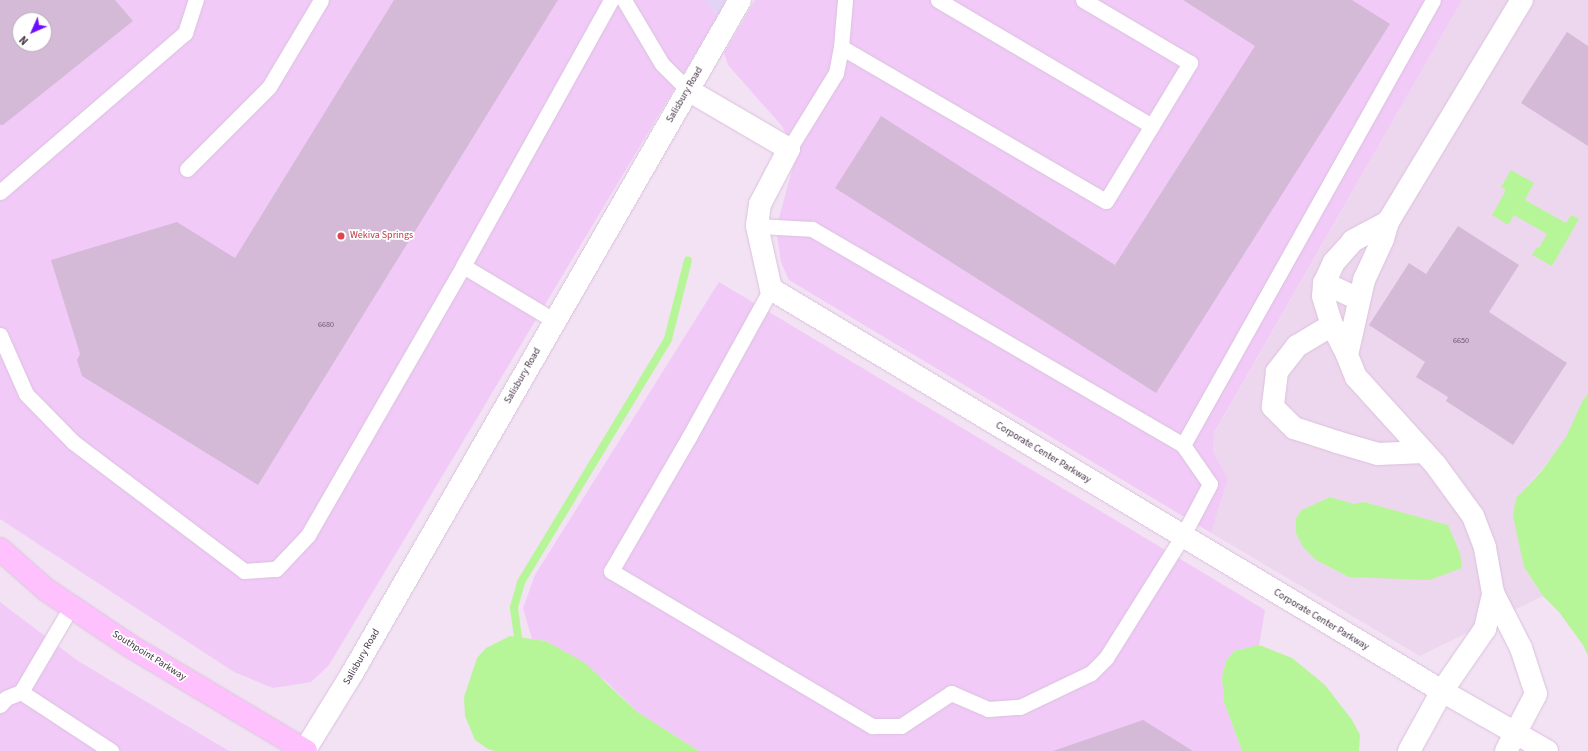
<!DOCTYPE html>
<html>
<head>
<meta charset="utf-8">
<style>
	body { margin:0 }
	#map { position:relative; width:1588px; height:751px; overflow:hidden; background:#f2e2f3; font-family:"Source Sans 3",sans-serif }
	div>[style] { position:absolute }
	.residential>* { inset:0; background:#edd7ee }
	.commercial>* { inset:0; background:#f1caf8 }
	.medical>* { inset:0; background:#e1d4f5 }
	.water>* { inset:0; background:#b7f698 }
	.stream>* { height:8px; margin:-4px; padding:0 4px; transform-origin:4px; border-radius:4px; background:#b7f698 }
	.building>* { inset:0; background:#d5bad8 }
	.roads { filter:drop-shadow(0 0 1px #dbc1dd) drop-shadow(0 0 1px #dbc1dd) }
	.service>* { height:15px; margin:-7.5px; padding:0 7.5px; transform-origin:7.5px; border-radius:7.5px; background:#fff }
	.minor>* { height:22px; margin:-11px; padding:0 11px; transform-origin:11px; border-radius:11px; background:#fff }
	.secondary>* { height:22px; margin:-11px; padding:0 11px; transform-origin:11px; border-radius:11px; background:#ffc0fe }
	.dots>* { width:11px; height:11px; translate:-50% -50%; box-sizing:border-box; border:2px solid #fff; border-radius:50% }
	span { translate:-50% -50%; white-space:nowrap; text-align:center; line-height:1.15; -webkit-text-stroke:3.5px #fff; paint-order:stroke }
	.number-label { font-size:8px; color:#68546a }
	.number-label span { -webkit-text-stroke-width:0 }
	.street-label { font-size:10px; color:#433245 }
	.health-label { font-size:10px; color:#be3a42 }
	.left { translate:0 -50%; text-align:left }
	.north { position:absolute; left:12px; top:12px; width:40px; height:40px; box-sizing:border-box; background:#fff; border:1px solid #b4adb5; border-radius:50%; rotate:225deg; font-size:11px; font-weight:700; line-height:16px; text-align:center; color:#433245 }
	.north::after { content:''; display:block; margin:auto; width:14px; height:18px; background:#710dff; clip-path:polygon(50% 0,100% 100%,50% 72%,0 100%) }
</style>
</head>
<body>
<div id="map">
	<div class="residential">
		<i style="clip-path:polygon(1462px 0,1588px 0,1588px 393px,1582px 402px,1567px 437px,1540px 472px,1516px 498px,1524px 567px,1543px 596px,1420px 656px,1211px 533px,1228px 479px,1213px 452px,1214px 434px)"></i>
	</div>
	<div class="commercial">
		<i style="clip-path:polygon(evenodd,0 0,705px 0,718px 16px,329px 665px,311px 682px,273px 688px,234px 672px,0 519px,0 0,20px 20px,44px 20px,44px 44px,20px 44px,20px 20px)"></i>
		<i style="clip-path:polygon(755px 0,1462px 0,1214px 433px,1213px 452px,1228px 479px,1211px 533px,789px 280px,781px 262px,776px 229px,796px 155px,782px 126px,728px 65px,724px 53px)"></i>
		<i style="clip-path:polygon(719px 282px,1265px 610px,1259px 645px,1234px 651px,1226px 661px,1222px 677px,1224px 702px,1242px 751px,699px 751px,636px 711px,607px 682px,547px 641px,532px 639px,523px 608px,535px 575px)"></i>
		<i style="clip-path:polygon(0 602px,78px 661px,229px 751px,0 751px)"></i>
	</div>
	<div class="medical">
		<i style="clip-path:polygon(705px 0,726px 0,718px 16px)"></i>
	</div>
	<div class="water">
		<i style="clip-path:polygon(1511px 170px,1534px 183px,1525px 200px,1566px 223px,1571px 215px,1579px 219px,1552px 266px,1532px 255px,1537px 247px,1539px 248px,1547px 234px,1514px 215px,1508px 225px,1492px 215px,1506px 190px,1501px 187px)"></i>
		<i style="clip-path:polygon(1588px 393px,1588px 656px,1583px 645px,1559px 612px,1543px 596px,1524px 567px,1513px 516px,1516px 498px,1541px 472px,1566px 437px,1582px 402px)"></i>
		<i style="clip-path:polygon(1330px 497px,1354px 504px,1364px 502px,1448px 525px,1460px 553px,1462px 568px,1429px 580px,1349px 577px,1316px 560px,1303px 547px,1296px 533px,1296px 518px,1302px 510px)"></i>
		<i style="clip-path:polygon(510px 636px,546px 641px,585px 663px,636px 711px,699px 751px,495px 751px,488px 749px,475px 740px,465px 716px,464px 697px,477px 658px,486px 648px)"></i>
		<i style="clip-path:polygon(1259px 645px,1292px 658px,1325px 685px,1352px 720px,1360px 735px,1359px 751px,1242px 751px,1224px 702px,1222px 677px,1226px 661px,1234px 651px)"></i>
	</div>
	<div class="stream">
		<i style="left:518px;top:637px;width:30px;rotate:-98deg"></i>
		<i style="left:514px;top:607px;width:26px;rotate:-74deg"></i>
		<i style="left:521px;top:582px;width:284px;rotate:-58.8deg"></i>
		<i style="left:668px;top:339px;width:81px;rotate:-75.8deg"></i>
	</div>
	<div class="building">
		<i style="clip-path:polygon(evenodd,0 0,115px 0,133px 21px,3px 125px,0 125px,0 0,20px 20px,44px 20px,44px 44px,20px 44px,20px 20px)"></i>
		<i style="clip-path:polygon(394px 0,558px 0,258px 485px,82px 376px,77px 360px,80px 354px,51px 260px,177px 222px,235px 258px)"></i>
		<i style="clip-path:polygon(1183px 0,1352px 0,1390px 24px,1156px 393px,835px 188px,881px 116px,1115px 265px,1255px 46px)"></i>
		<i style="clip-path:polygon(1567px 32px,1588px 46px,1588px 146px,1521px 103px)"></i>
		<i style="clip-path:polygon(1458px 226px,1519px 265px,1489px 312px,1567px 363px,1513px 445px,1446px 401px,1448px 397px,1416px 377px,1425px 362px,1369px 325px,1409px 263px,1426px 274px)"></i>
		<i style="clip-path:polygon(1143px 720px,1193px 751px,1053px 751px)"></i>
	</div>
	<div class="roads">
		<div class="service">
			<i style="left:624px;top:0;width:74px;rotate:59.3deg"></i>
			<i style="left:662px;top:64px;width:37px;rotate:45deg"></i>
			<i style="left:845px;top:0;width:47px;rotate:94.9deg"></i>
			<i style="left:841px;top:47px;width:306px;rotate:30.2deg"></i>
			<i style="left:1106px;top:201px;width:162px;rotate:-58.7deg"></i>
			<i style="left:1190px;top:63px;width:124px;rotate:-149.5deg"></i>
			<i style="left:938px;top:0;width:248px;rotate:30.5deg"></i>
			<i style="left:789px;top:149px;width:89px;rotate:-58.3deg"></i>
			<i style="left:836px;top:73px;width:26px;rotate:-79deg"></i>
			<i style="left:187px;top:169px;width:116px;rotate:-45deg"></i>
			<i style="left:269px;top:87px;width:101px;rotate:-59.1deg"></i>
			<i style="left:0;top:192px;width:244px;rotate:-40.7deg"></i>
			<i style="left:185px;top:33px;width:35px;rotate:-72deg"></i>
			<i style="left:757px;top:226px;width:55px;rotate:3.1deg"></i>
			<i style="left:812px;top:229px;width:429px;rotate:30.2deg"></i>
			<i style="left:771px;top:289px;width:169px;rotate:119deg"></i>
			<i style="left:689px;top:437px;width:155px;rotate:120.2deg"></i>
			<i style="left:611px;top:571px;width:304px;rotate:30.7deg"></i>
			<i style="left:872px;top:726px;width:29px"></i>
			<i style="left:901px;top:726px;width:60px;rotate:-33.4deg"></i>
			<i style="left:951px;top:693px;width:40px;rotate:23.4deg"></i>
			<i style="left:988px;top:709px;width:32px;rotate:-4deg"></i>
			<i style="left:1020px;top:707px;width:79px;rotate:-25.6deg"></i>
			<i style="left:1091px;top:673px;width:21px;rotate:-45deg"></i>
			<i style="left:1106px;top:658px;width:143px;rotate:-57.9deg"></i>
			<i style="left:1182px;top:537px;width:60px;rotate:-62.2deg"></i>
			<i style="left:1210px;top:484px;width:47px;rotate:-124.7deg"></i>
			<i style="left:1183px;top:445px;width:510px;rotate:-60.67deg"></i>
			<i style="left:555px;top:321px;width:107px;rotate:-149.1deg"></i>
			<i style="left:463px;top:266px;width:304px;rotate:-60.9deg"></i>
			<i style="left:0;top:335px;width:64px;rotate:66.2deg"></i>
			<i style="left:26px;top:394px;width:67px;rotate:45.6deg"></i>
			<i style="left:73px;top:442px;width:214px;rotate:37deg"></i>
			<i style="left:244px;top:571px;width:32px;rotate:-4deg"></i>
			<i style="left:276px;top:569px;width:47px;rotate:-46.7deg"></i>
			<i style="left:308px;top:535px;width:310px;rotate:-60deg"></i>
			<i style="left:71px;top:607px;width:99px;rotate:120.5deg"></i>
			<i style="left:21px;top:692px;width:108px;rotate:33.2deg"></i>
			<i style="left:0;top:705px;width:9px;rotate:-49deg"></i>
			<i style="left:6px;top:698px;width:16px;rotate:-22deg"></i>
		</div>
		<div class="minor">
			<i style="left:688px;top:90px;width:117px;rotate:30.3deg"></i>
			<i style="left:789px;top:149px;width:62px;rotate:117.8deg"></i>
			<i style="left:760px;top:204px;width:22px;rotate:98deg"></i>
			<i style="left:757px;top:226px;width:65px;rotate:77.5deg"></i>
			<i style="left:771px;top:289px;width:782px;rotate:30.93deg"></i>
			<i style="left:1442px;top:691px;width:121px;rotate:29.7deg"></i>
			<i style="left:1388px;top:222px;width:40px;rotate:152deg"></i>
			<i style="left:1353px;top:241px;width:28px;rotate:132deg"></i>
			<i style="left:1334px;top:262px;width:23px;rotate:115deg"></i>
			<i style="left:1324px;top:283px;width:13px;rotate:94deg"></i>
			<i style="left:1323px;top:296px;width:30px;rotate:73deg"></i>
			<i style="left:1332px;top:325px;width:34px;rotate:63deg"></i>
			<i style="left:1347px;top:355px;width:24px;rotate:68deg"></i>
			<i style="left:1356px;top:377px;width:118px;rotate:47.8deg"></i>
			<i style="left:1435px;top:464px;width:64px;rotate:53.8deg"></i>
			<i style="left:1473px;top:516px;width:34px;rotate:69deg"></i>
			<i style="left:1485px;top:548px;width:46px;rotate:79.9deg"></i>
			<i style="left:1493px;top:593px;width:62px;rotate:63deg"></i>
			<i style="left:1521px;top:648px;width:48px;rotate:71.9deg"></i>
			<i style="left:1536px;top:694px;width:64px;rotate:117.8deg"></i>
			<i style="left:1324px;top:283px;width:38px;rotate:25deg"></i>
			<i style="left:1332px;top:325px;width:41px;rotate:149deg"></i>
			<i style="left:1297px;top:346px;width:33px;rotate:128deg"></i>
			<i style="left:1277px;top:372px;width:35px;rotate:97deg"></i>
			<i style="left:1273px;top:407px;width:30px;rotate:45deg"></i>
			<i style="left:1294px;top:428px;width:45px;rotate:18deg"></i>
			<i style="left:1337px;top:442px;width:43px;rotate:16.3deg"></i>
			<i style="left:1378px;top:454px;width:46px;rotate:-2.5deg"></i>
			<i style="left:1347px;top:355px;width:77px;rotate:-77.2deg"></i>
			<i style="left:1364px;top:280px;width:45px;rotate:-65.1deg"></i>
			<i style="left:1383px;top:239px;width:18px;rotate:-74deg"></i>
			<i style="left:1388px;top:222px;width:259px;rotate:-58.9deg"></i>
			<i style="left:305px;top:750px;width:92px;rotate:-58.4deg"></i>
			<i style="left:353px;top:672px;width:775px;rotate:-60.06deg"></i>
			<i style="left:1409px;top:751px;width:68px;rotate:-61.2deg"></i>
			<i style="left:1442px;top:691px;width:75px;rotate:-55.3deg"></i>
			<i style="left:1485px;top:629px;width:37px;rotate:-77deg"></i>
		</div>
		<div class="secondary">
			<i style="left:0;top:549px;width:60px;rotate:41.6deg"></i>
			<i style="left:45px;top:589px;width:102px;rotate:33.8deg"></i>
			<i style="left:130px;top:646px;width:205px;rotate:30.8deg"></i>
		</div>
	</div>
	<div class="dots">
		<i style="left:341px;top:236px;background:#e0444e"></i>
	</div>
	<div class="number-label">
		<span style="left:326px;top:325px">6680</span>
		<span style="left:1461px;top:341px">6650</span>
	</div>
	<div class="street-label">
		<span style="left:685px;top:95px;rotate:-60deg">Salisbury Road</span>
		<span style="left:523px;top:376px;rotate:-60deg">Salisbury Road</span>
		<span style="left:1043px;top:453px;rotate:31deg">Corporate Center Parkway</span>
		<span style="left:1321px;top:620px;rotate:31deg">Corporate Center Parkway</span>
		<span style="left:149px;top:656px;rotate:32deg">Southpoint Parkway</span>
		<span style="left:362px;top:657px;rotate:-60deg">Salisbury Road</span>
	</div>
	<div class="health-label">
		<span class="left" style="left:350px;top:236px">Wekiva Springs</span>
	</div>
	<div class="north">N</div>
</div>
</body>
</html>
